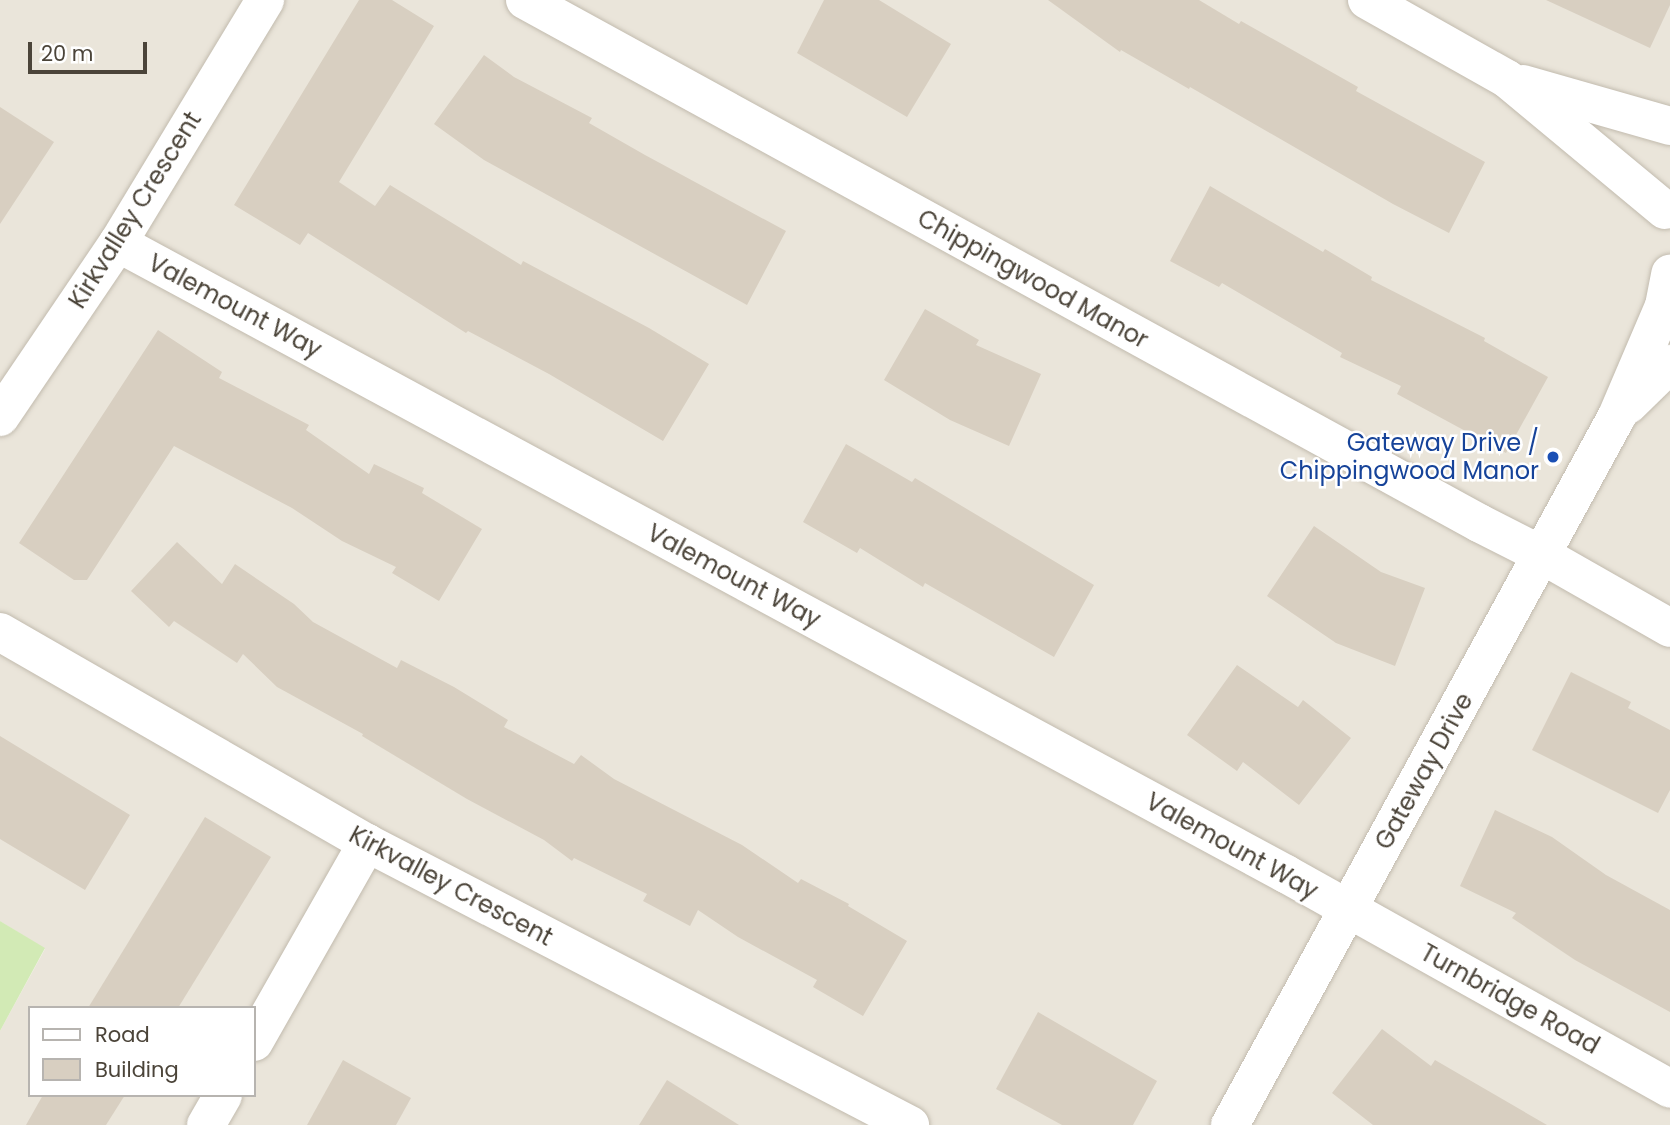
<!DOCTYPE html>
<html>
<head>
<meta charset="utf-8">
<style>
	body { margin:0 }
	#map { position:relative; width:1670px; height:1125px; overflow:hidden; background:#f6f3ec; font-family:Poppins,sans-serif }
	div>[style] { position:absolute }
	.residential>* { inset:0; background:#eae5da }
	.green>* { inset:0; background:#d2eab5 }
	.building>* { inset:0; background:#d8cfc1 }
	.roads { filter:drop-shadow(0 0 2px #c2bbae) drop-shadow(0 0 2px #c2bbae) }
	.street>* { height:38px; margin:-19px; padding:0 19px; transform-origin:19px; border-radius:19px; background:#fff }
	.dots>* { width:19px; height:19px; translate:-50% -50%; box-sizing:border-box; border:4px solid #fff; border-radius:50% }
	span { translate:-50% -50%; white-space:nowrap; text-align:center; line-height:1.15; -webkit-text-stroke:5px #fff; paint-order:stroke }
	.street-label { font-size:24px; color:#4b4439 }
	.transit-label { font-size:24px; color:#164399 }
	.right { translate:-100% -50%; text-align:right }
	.legend { position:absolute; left:28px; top:1006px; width:228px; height:91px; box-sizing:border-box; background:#fff; border:2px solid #b7b4b0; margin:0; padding:9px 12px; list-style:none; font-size:21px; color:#4b4439 }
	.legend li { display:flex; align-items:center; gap:14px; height:35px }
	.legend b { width:35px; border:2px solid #b7b4b0 }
	.scale { position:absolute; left:28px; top:42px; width:119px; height:32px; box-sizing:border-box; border:4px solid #4b4439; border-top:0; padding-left:9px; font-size:21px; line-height:24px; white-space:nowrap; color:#4b4439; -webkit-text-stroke:5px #fff; paint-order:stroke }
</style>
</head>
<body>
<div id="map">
	<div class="residential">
		<i style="clip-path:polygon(evenodd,0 0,1670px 0,1670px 1125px,0 1125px,0 1031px,45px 949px,0 921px,0 0,30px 1008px,254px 1008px,254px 1095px,30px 1095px,30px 1008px)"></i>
	</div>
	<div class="green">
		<i style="clip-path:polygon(0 921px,45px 948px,0 1031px)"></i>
	</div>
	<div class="building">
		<i style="clip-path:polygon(359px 0,392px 0,434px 26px,339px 182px,375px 206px,390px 185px,521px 265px,523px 261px,649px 328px,709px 364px,663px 441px,549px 374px,468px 331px,466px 333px,308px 233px,300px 245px,234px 205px)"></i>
		<i style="clip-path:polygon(824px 0,879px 0,951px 44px,907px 117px,797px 53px)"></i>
		<i style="clip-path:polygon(1048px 0,1199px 0,1239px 24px,1241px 21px,1358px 87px,1356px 91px,1485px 162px,1449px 233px,1393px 204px,1190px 87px,1189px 89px,1121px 50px,1120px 52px)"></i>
		<i style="clip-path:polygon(1546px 0,1670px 0,1670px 5px,1650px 48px)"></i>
		<i style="clip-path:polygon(484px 55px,514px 77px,592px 118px,589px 123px,645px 155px,786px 231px,747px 305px,484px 160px,434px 124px)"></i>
		<i style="clip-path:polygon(0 107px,54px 142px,0 224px)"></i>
		<i style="clip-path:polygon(1210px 186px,1323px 252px,1325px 249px,1372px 277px,1371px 280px,1485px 338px,1484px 341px,1548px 377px,1506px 453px,1397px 394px,1401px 386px,1340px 357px,1342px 353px,1222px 283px,1219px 287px,1170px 261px)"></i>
		<i style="clip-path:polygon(925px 309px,979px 340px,976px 345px,1041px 374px,1009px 446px,950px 420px,884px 380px)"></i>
		<i style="clip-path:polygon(158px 330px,222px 372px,219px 378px,309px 425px,306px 430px,369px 474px,374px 464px,424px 488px,422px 493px,482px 529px,439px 601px,392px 573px,396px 567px,342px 541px,292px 508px,174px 446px,87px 580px,74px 580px,19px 543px)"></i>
		<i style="clip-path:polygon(846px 444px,912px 482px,915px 478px,1094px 585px,1054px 657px,925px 583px,923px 587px,860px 548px,857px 553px,803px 522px)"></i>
		<i style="clip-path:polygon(1314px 526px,1381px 572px,1425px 588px,1395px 666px,1336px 643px,1267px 596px)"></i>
		<i style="clip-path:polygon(177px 542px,222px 584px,235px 564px,294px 604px,313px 622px,397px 668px,401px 660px,454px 687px,508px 720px,504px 727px,574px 764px,581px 755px,614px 779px,742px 845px,798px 883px,801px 879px,849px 904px,848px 906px,907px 941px,863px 1016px,813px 987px,817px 980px,738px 937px,698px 910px,690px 926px,643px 901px,647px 894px,574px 858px,572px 861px,544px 840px,467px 799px,362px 736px,363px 734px,277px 687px,243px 654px,237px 663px,174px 621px,169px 627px,131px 591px)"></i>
		<i style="clip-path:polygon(1237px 665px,1298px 707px,1303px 700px,1351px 738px,1299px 805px,1243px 762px,1237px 771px,1187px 735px)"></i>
		<i style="clip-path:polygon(1571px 672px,1631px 702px,1628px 708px,1670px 730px,1670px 790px,1658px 813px,1532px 750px)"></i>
		<i style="clip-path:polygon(0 736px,130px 815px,85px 890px,0 839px)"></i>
		<i style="clip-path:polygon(1495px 810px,1552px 837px,1606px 875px,1670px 910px,1670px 1012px,1575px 960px,1512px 918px,1516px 913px,1460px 886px)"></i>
		<i style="clip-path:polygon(205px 817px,271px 857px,178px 1008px,88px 1008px)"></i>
		<i style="clip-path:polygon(1038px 1012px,1157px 1081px,1133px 1125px,1062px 1125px,996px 1089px)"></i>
		<i style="clip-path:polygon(1382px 1029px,1431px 1066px,1435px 1060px,1547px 1125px,1373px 1125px,1332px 1093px)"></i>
		<i style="clip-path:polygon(343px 1060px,411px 1098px,396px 1125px,307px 1125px)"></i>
		<i style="clip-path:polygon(667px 1080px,739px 1125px,639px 1125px)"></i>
		<i style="clip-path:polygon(43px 1095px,125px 1095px,106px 1125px,26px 1125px)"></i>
	</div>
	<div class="roads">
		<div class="street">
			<i style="left:525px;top:0;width:1088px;rotate:28.73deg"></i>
			<i style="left:1479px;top:523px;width:71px;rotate:26.9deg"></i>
			<i style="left:1542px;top:555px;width:147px;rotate:29.7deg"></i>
			<i style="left:1367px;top:0;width:161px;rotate:29.4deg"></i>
			<i style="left:1507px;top:79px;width:205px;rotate:39.7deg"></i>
			<i style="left:1523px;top:84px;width:153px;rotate:15.9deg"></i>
			<i style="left:118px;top:243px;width:1328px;rotate:28.38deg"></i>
			<i style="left:1286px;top:874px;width:440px;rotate:29.2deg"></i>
			<i style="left:1628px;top:405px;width:59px;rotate:-44.3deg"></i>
			<i style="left:0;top:417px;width:210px;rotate:-55.9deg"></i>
			<i style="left:118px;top:243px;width:284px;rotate:-58.8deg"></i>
			<i style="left:0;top:632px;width:423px;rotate:29.9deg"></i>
			<i style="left:367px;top:843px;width:612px;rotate:27.44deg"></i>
			<i style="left:254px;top:1042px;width:229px;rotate:-60.4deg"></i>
			<i style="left:206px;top:1125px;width:34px;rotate:-60deg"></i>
			<i style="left:1230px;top:1125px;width:808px;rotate:-61.37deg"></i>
			<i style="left:1617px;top:416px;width:120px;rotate:-66.9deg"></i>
			<i style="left:1664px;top:306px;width:33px;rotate:-79deg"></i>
		</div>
	</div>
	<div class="dots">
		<i style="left:1553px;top:457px;background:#1a4fb4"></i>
	</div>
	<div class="street-label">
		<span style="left:135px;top:210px;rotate:-58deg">Kirkvalley Crescent</span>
		<span style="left:1033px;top:279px;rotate:29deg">Chippingwood Manor</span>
		<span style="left:235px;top:306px;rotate:28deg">Valemount Way</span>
		<span style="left:734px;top:576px;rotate:28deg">Valemount Way</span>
		<span style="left:1424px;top:771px;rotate:-61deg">Gateway Drive</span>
		<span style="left:1232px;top:846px;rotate:29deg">Valemount Way</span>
		<span style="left:451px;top:886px;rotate:28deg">Kirkvalley Crescent</span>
		<span style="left:1510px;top:999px;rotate:29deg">Turnbridge Road</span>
	</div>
	<div class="transit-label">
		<span class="right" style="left:1539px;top:457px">Gateway Drive /<br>Chippingwood Manor</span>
	</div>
	<ul class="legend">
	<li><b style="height:9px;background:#fff"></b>Road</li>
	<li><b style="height:19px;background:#d8cfc1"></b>Building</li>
	</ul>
	<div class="scale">20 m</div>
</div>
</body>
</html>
